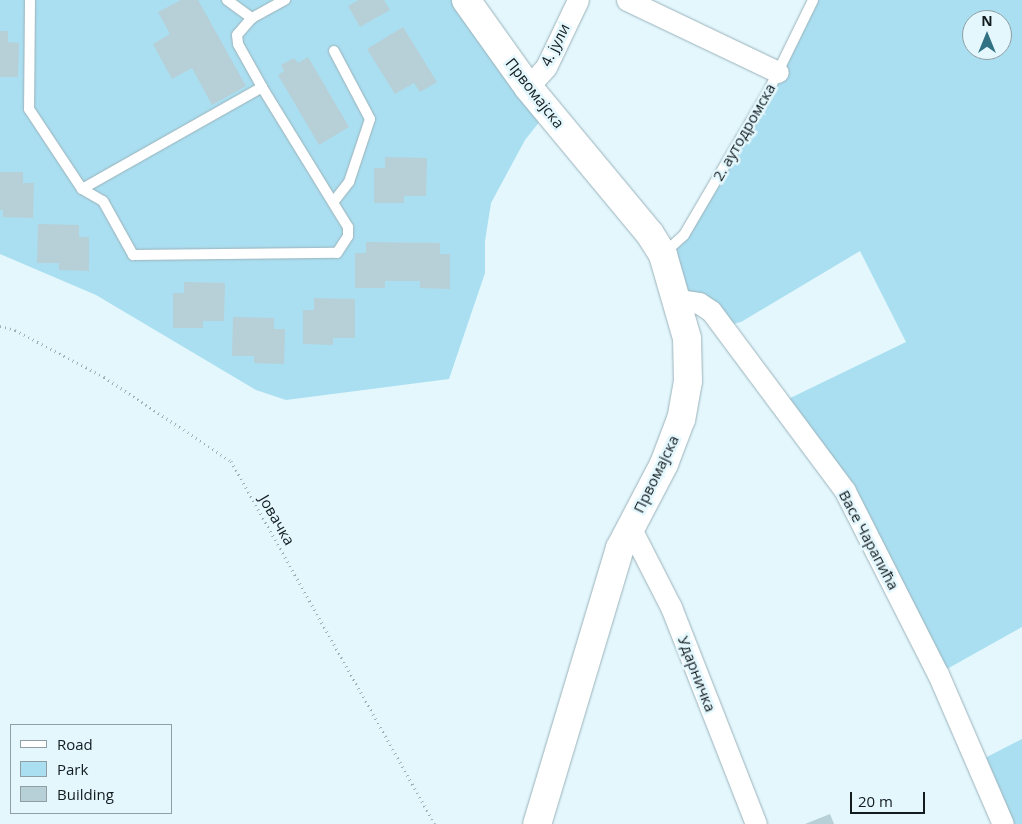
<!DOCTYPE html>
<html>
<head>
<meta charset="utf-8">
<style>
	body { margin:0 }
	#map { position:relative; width:1022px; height:824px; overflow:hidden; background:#e3f7fd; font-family:"Open Sans",sans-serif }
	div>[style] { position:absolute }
	.green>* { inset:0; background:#aadff1 }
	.building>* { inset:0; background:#b7cfd7 }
	.path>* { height:3px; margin-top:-1.5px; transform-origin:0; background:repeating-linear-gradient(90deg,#9fb0b5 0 1px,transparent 0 5px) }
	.roads { filter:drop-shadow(0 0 1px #9bb2ba) drop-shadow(0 0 1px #9bb2ba) }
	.service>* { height:10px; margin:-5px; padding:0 5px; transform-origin:5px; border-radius:5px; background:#fff }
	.minor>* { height:21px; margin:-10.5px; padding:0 10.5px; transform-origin:10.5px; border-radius:10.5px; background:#fff }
	.secondary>* { height:28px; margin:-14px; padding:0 14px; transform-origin:14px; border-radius:14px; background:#fff }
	span { translate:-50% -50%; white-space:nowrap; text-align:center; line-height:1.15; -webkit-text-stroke:5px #e3f7fd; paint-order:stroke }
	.street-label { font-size:15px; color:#121b1e }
	.legend { position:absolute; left:10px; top:724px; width:162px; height:90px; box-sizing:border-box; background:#e3f7fd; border:1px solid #8f9fa4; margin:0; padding:6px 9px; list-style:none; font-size:15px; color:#121b1e }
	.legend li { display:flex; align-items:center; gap:10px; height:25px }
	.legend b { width:25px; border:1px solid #8f9fa4 }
	.north { position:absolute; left:962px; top:10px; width:50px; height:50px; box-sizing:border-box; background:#e3f7fd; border:1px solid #8f9fa4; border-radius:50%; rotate:0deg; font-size:14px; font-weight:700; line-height:20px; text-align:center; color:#121b1e }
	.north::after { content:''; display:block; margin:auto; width:18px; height:22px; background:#307184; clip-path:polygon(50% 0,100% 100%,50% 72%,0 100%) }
	.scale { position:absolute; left:850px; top:792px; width:75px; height:22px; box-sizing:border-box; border:2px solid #121b1e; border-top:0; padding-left:6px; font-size:15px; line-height:18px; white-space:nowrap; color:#121b1e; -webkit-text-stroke:4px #e3f7fd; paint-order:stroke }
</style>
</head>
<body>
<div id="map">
	<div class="green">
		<i style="clip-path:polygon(0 0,466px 0,548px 111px,525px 140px,491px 203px,485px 241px,485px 273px,449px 379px,286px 400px,256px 390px,96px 295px,0 254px)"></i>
		<i style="clip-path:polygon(evenodd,813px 0,1022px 0,1022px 627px,938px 674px,845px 491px,780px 403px,906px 342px,860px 251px,741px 322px,724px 326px,678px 300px,673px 247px,684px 235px,813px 0,972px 20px,1002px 20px,1002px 50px,972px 50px,972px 20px)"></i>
		<i style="clip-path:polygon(1022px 739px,1022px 824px,1003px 824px,977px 762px)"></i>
	</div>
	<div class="building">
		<i style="clip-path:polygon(181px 0,198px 0,246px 86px,212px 105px,192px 68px,172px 79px,153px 44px,170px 34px,158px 12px)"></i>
		<i style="clip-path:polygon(359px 0,384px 0,390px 10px,360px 27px,348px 6px)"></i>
		<i style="clip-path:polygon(403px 27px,437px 82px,420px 92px,414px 83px,395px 94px,367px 49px)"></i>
		<i style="clip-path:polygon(0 31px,8px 31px,8px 42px,19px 43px,18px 77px,0 77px)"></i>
		<i style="clip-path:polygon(308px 57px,349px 127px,319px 145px,278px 75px,284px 71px,281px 65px,294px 58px,298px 63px)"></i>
		<i style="clip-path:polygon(385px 157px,427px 158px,426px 196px,404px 196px,404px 203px,374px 203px,374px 168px,385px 168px)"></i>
		<i style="clip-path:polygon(0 172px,23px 172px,23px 183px,34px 183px,33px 218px,3px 217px,3px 210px,0 210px)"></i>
		<i style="clip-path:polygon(38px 224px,79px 225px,79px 237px,89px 237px,89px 271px,59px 270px,59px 263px,37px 263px)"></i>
		<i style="clip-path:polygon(366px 242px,440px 243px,440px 254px,450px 254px,450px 289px,420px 288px,420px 281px,385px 281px,385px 288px,355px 288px,355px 253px,366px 253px)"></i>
		<i style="clip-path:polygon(184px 282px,225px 283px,224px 321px,203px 321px,203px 328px,173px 328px,173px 293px,184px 293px)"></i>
		<i style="clip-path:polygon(314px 298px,355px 299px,355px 338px,333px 338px,333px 345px,303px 344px,303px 310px,314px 310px)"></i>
		<i style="clip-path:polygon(233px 317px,274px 318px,274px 329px,285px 329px,284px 364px,254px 363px,254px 356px,232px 356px)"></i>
		<i style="clip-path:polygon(830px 814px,834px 824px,805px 824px)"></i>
	</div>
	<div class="path">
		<i style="left:0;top:326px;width:16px;rotate:15deg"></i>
		<i style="left:15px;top:330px;width:101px;rotate:27.8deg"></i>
		<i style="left:104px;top:377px;width:152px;rotate:33.5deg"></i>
		<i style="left:231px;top:461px;width:416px;rotate:60.7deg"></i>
	</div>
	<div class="roads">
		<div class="service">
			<i style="left:30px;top:0;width:109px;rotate:90.5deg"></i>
			<i style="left:29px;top:109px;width:96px;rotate:56.5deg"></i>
			<i style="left:82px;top:189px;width:207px;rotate:-29.5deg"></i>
			<i style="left:262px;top:87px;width:49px;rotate:-119.2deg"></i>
			<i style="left:238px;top:44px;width:9px;rotate:-96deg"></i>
			<i style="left:237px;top:35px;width:23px;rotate:-49deg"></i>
			<i style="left:252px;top:18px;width:38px;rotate:-29deg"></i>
			<i style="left:227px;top:0;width:31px;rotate:36deg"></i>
			<i style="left:334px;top:51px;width:77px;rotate:62.1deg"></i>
			<i style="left:370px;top:119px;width:66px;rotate:108.4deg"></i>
			<i style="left:349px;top:182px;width:24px;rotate:128deg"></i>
			<i style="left:82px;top:189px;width:24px;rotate:30deg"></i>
			<i style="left:103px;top:201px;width:62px;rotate:60.9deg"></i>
			<i style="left:133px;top:255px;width:204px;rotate:-0.6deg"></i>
			<i style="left:337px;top:253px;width:20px;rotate:-57deg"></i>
			<i style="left:348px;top:236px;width:9px;rotate:-90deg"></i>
			<i style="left:348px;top:227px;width:164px;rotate:-121.6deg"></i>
			<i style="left:663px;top:254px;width:28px;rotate:-42deg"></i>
			<i style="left:684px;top:235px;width:168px;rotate:-59.6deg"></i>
			<i style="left:769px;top:90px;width:100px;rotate:-63.9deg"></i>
		</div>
		<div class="minor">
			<i style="left:627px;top:0;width:167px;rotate:25.5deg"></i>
			<i style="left:528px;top:87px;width:27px;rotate:-48deg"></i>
			<i style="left:546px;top:67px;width:74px;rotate:-64.5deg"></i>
			<i style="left:678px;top:300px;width:21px;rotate:8deg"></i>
			<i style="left:699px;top:303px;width:14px;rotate:34deg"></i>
			<i style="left:711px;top:311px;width:224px;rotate:53.3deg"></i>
			<i style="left:845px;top:491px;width:205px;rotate:63.1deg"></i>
			<i style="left:938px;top:674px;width:163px;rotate:66.6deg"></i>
			<i style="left:630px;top:527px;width:90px;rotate:62.9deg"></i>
			<i style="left:671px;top:607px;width:233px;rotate:68.6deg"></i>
		</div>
		<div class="secondary">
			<i style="left:466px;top:0;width:107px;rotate:54.5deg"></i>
			<i style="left:528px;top:87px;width:191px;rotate:50.3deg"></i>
			<i style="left:650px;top:234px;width:25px;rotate:58deg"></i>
			<i style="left:663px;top:255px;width:86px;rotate:73.9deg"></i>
			<i style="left:687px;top:338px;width:43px;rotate:88.7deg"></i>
			<i style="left:688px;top:381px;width:39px;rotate:100deg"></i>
			<i style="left:681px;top:419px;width:48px;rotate:110.7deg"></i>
			<i style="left:664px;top:464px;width:95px;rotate:117.6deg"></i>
			<i style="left:620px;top:548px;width:288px;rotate:106.7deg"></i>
		</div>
	</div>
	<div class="street-label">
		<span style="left:555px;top:45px;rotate:-63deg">4. јули</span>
		<span style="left:535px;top:93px;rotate:52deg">Првомајска</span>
		<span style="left:744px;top:132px;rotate:-60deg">2. аутодромска</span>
		<span style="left:656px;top:474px;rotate:-64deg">Првомајска</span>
		<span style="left:277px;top:520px;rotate:60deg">Јовачка</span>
		<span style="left:869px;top:540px;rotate:62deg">Васе Чарапића</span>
		<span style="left:697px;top:674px;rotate:69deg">Ударничка</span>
	</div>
	<ul class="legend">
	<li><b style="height:6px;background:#fff"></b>Road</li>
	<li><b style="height:14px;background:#aadff1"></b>Park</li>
	<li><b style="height:14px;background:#b7cfd7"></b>Building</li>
	</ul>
	<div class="north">N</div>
	<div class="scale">20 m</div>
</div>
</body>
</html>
